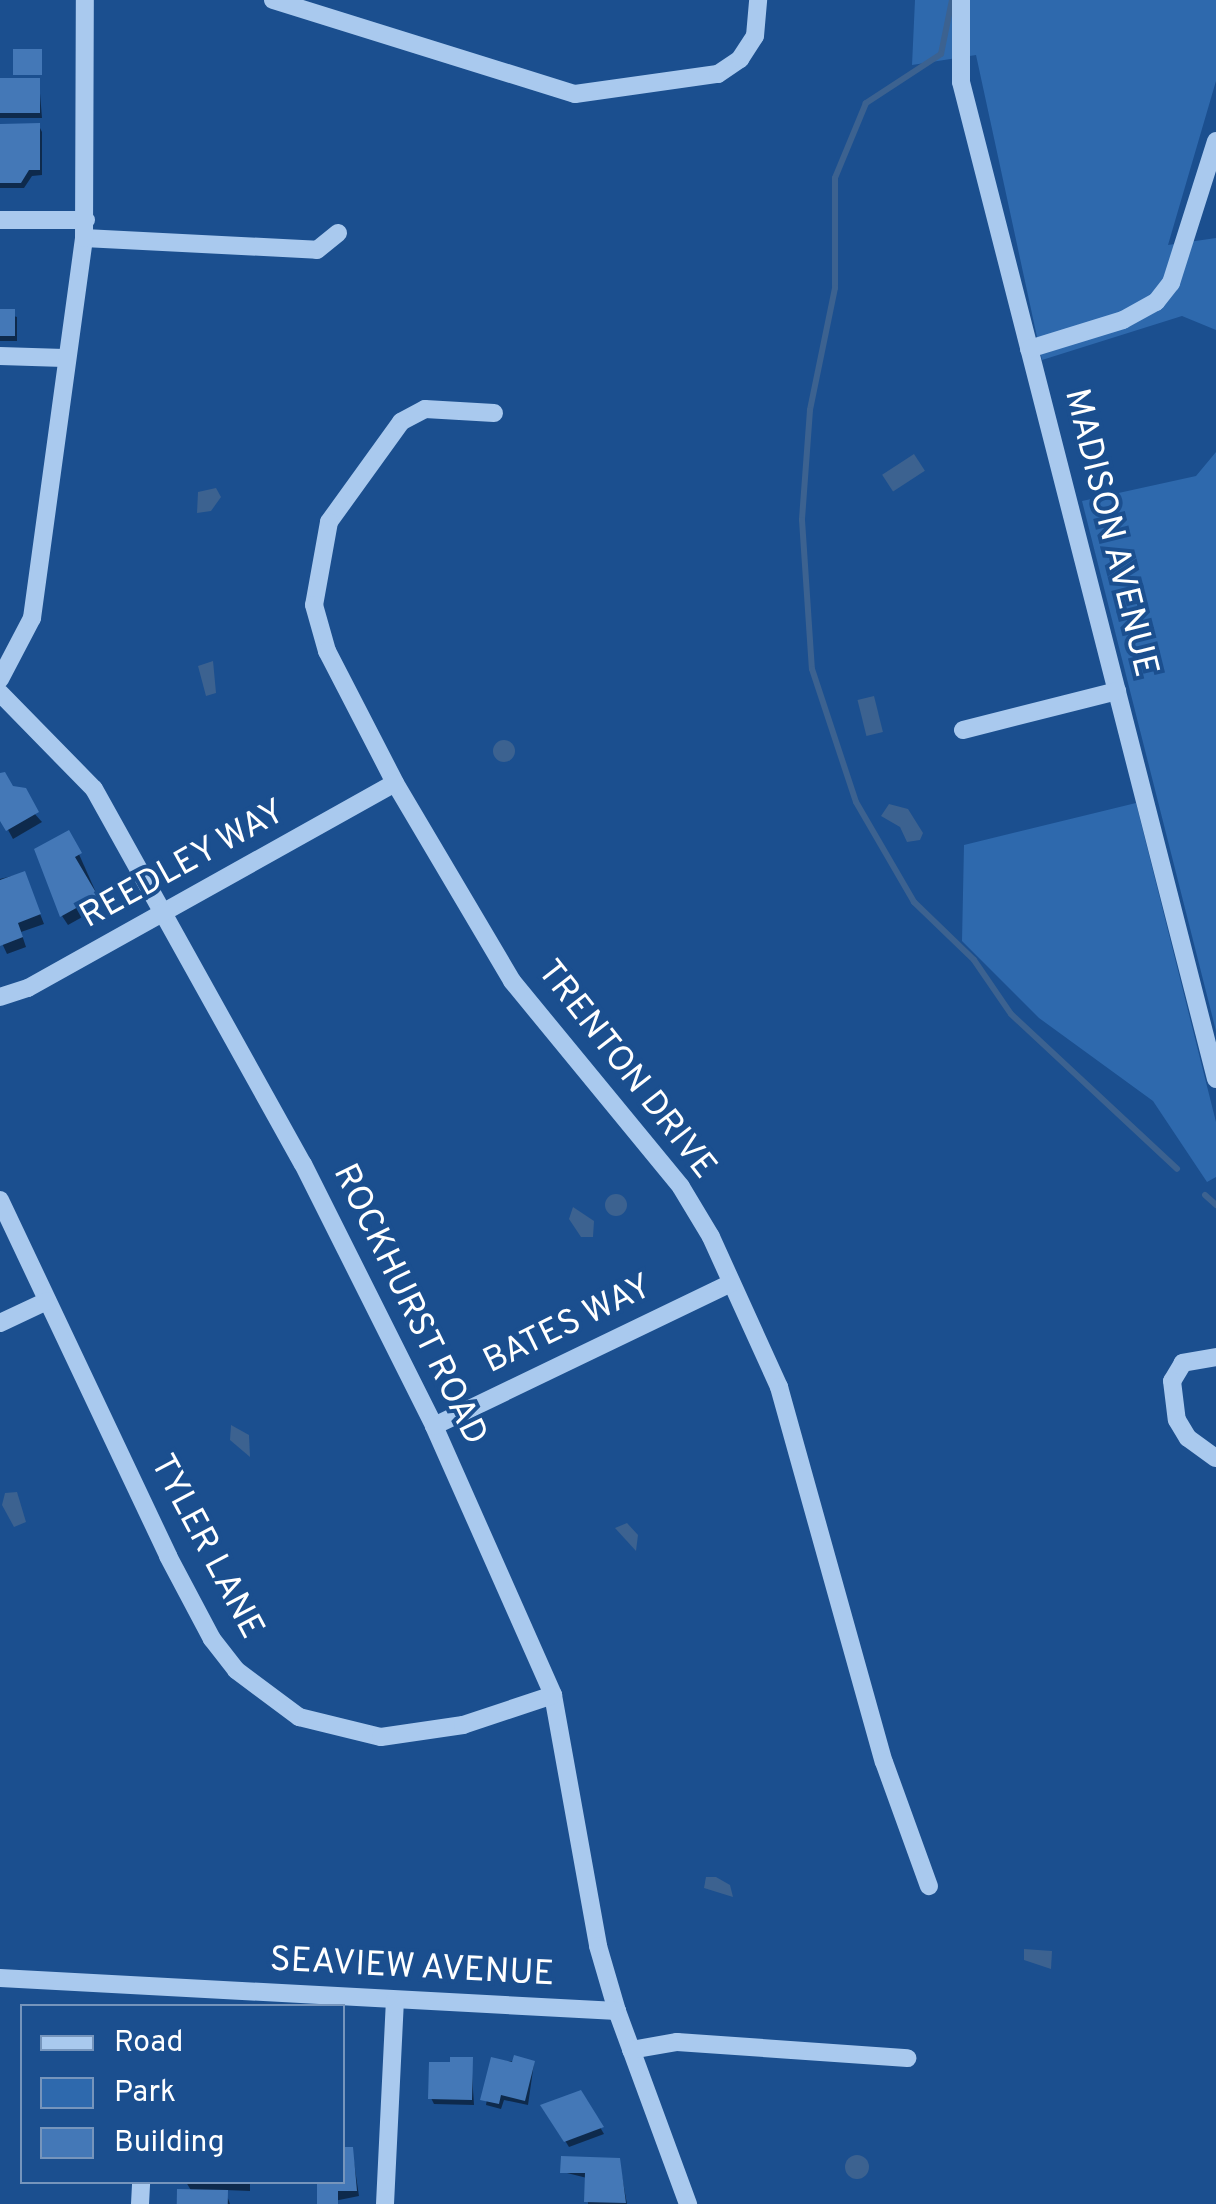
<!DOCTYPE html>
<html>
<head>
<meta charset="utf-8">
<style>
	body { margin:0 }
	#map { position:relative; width:1216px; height:2204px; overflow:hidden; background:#1b4f8f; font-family:Overpass,sans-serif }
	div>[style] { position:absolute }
	.green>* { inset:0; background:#2e69ad }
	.water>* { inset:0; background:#3c6290; transform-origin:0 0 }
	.round { border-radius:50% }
	.shadow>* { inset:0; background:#0007 }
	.stream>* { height:6px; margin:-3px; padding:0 3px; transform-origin:3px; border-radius:3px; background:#3c6290 }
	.building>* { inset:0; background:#4478b7; transform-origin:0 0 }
	.minor>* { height:18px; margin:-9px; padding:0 9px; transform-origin:9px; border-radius:9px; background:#a9c9ee }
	span { translate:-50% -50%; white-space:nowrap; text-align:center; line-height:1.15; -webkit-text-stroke:8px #1b4f8f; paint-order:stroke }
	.street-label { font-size:35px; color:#fff }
	.legend { position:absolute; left:20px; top:2004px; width:325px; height:180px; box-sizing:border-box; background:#1b4f8f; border:2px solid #7695bc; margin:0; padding:12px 18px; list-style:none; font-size:30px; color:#fff }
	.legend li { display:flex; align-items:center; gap:20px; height:50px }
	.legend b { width:50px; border:2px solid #7695bc }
</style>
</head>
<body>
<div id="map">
	<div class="green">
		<i style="clip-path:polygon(915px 0,1216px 0,1216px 81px,1168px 245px,1216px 238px,1216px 330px,1182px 316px,1042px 360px,976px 55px,912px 65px)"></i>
		<i style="clip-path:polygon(1216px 452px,1216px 1031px,1082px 501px,1196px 476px)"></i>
		<i style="clip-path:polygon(1136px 803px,1216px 1122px,1216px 1177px,1207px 1182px,1153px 1101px,1039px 1018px,962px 941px,964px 845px)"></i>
	</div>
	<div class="water">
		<i style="left:914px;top:454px;width:20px;height:38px;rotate:57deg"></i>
		<i style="clip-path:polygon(216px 488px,221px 497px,211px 511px,197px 513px,198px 492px)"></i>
		<i style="clip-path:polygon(213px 661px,216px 693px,206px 696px,198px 666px)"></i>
		<i style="left:874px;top:696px;width:37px;height:17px;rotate:76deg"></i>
		<i class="round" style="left:493px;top:740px;width:22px;height:22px"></i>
		<i style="clip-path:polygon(889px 804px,908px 809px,923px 833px,920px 840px,907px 842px,900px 827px,881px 816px)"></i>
		<i class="round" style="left:605px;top:1194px;width:22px;height:22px"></i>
		<i style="clip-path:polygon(573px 1207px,594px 1221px,593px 1237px,581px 1237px,569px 1219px)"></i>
		<i style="clip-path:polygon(231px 1425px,249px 1435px,250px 1457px,230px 1440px)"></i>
		<i style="clip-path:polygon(17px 1492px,26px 1522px,14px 1527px,2px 1505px,5px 1493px)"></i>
		<i style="clip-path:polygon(627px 1523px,638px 1535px,636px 1551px,615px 1528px)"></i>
		<i style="clip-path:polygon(716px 1877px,730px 1885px,733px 1897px,704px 1888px,706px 1877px)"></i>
		<i style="clip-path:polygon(1024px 1949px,1052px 1951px,1051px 1969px,1024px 1960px)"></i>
		<i class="round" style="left:845px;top:2155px;width:24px;height:24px"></i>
	</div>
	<div class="shadow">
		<i style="clip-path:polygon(0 65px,0 83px,39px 81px,42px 118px,0 118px)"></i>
		<i style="clip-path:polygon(0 126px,39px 126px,42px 132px,42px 175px,32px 176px,24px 188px,0 188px)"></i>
		<i style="clip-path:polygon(0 312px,17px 317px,17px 341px,0 341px)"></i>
		<i style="clip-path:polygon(0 775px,42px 822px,13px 839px,0 815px)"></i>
		<i style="clip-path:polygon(74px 843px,102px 906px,68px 925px,62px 916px)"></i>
		<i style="clip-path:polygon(24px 873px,44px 924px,21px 932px,26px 947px,7px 954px,0 939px,0 879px)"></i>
		<i style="clip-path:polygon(471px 2059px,474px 2105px,434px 2104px,431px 2098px)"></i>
		<i style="clip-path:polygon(493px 2060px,534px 2063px,528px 2105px,504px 2100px,501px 2109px,486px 2105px)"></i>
		<i style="clip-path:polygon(580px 2093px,604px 2134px,569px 2147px,544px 2106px)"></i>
		<i style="clip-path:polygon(352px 2149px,359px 2196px,319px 2204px,320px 2182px,342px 2182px)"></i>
		<i style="clip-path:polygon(619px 2160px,627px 2204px,588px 2204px,587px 2178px,563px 2172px)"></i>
		<i style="clip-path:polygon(186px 2182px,250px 2182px,250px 2191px,225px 2190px,230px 2204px,181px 2204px,192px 2192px)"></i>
	</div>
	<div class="stream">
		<i style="left:952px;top:0;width:55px;rotate:101.5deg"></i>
		<i style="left:941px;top:54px;width:90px;rotate:146.8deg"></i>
		<i style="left:866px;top:103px;width:81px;rotate:112.5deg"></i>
		<i style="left:835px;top:178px;width:110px;rotate:90deg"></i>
		<i style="left:835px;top:288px;width:125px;rotate:101.6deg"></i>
		<i style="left:810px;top:410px;width:110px;rotate:94.2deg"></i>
		<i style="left:802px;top:520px;width:149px;rotate:86.2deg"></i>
		<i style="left:812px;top:669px;width:140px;rotate:71.7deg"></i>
		<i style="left:856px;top:802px;width:116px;rotate:59.9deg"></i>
		<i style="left:914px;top:902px;width:83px;rotate:44deg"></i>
		<i style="left:974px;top:960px;width:65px;rotate:55.6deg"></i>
		<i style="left:1011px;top:1014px;width:227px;rotate:43deg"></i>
		<i style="left:1205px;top:1195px;width:15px;rotate:42deg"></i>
	</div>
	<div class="building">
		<i style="left:13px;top:49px;width:29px;height:26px"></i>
		<i style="left:40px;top:78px;width:35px;height:40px;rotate:90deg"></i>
		<i style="clip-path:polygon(40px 123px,40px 170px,29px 170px,21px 183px,0 183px,0 124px)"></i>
		<i style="left:0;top:309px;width:15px;height:27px"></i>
		<i style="clip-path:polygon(5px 772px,13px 786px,26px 788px,39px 812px,6px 831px,0 821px,0 773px)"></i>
		<i style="clip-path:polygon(69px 830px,82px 853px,75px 857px,98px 896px,60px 917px,34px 849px)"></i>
		<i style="clip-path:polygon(25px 871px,41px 914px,18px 923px,23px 937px,0 946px,0 880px)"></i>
		<i style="clip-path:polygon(514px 2055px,535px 2061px,525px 2101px,501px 2095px,499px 2104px,480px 2100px,491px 2057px,512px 2062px)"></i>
		<i style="clip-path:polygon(450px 2057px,473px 2057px,472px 2100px,428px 2099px,429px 2062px,450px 2062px)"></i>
		<i style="clip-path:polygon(581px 2090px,604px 2127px,564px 2142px,540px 2105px)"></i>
		<i style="clip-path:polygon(342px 2147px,353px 2147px,357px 2191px,338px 2191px,338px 2204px,317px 2204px,317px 2182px,342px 2182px)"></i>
		<i style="clip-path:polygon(561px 2156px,620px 2158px,626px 2203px,584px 2202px,585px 2173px,560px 2173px)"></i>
		<i style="left:177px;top:2189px;width:51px;height:15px;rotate:1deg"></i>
	</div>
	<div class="minor">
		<i style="left:273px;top:0;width:316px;rotate:17.3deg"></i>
		<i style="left:575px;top:94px;width:144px;rotate:-8deg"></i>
		<i style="left:718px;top:74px;width:27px;rotate:-34deg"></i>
		<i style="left:740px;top:59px;width:27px;rotate:-57deg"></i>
		<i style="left:755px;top:36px;width:36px;rotate:-85deg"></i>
		<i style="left:961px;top:0;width:82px;rotate:90deg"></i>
		<i style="left:961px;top:82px;width:1029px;rotate:75.65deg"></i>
		<i style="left:0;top:220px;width:86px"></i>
		<i style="left:84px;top:238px;width:233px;rotate:2.9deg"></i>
		<i style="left:317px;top:250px;width:27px;rotate:-39deg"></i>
		<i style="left:1029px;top:349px;width:98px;rotate:-17.1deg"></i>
		<i style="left:1123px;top:320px;width:38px;rotate:-29deg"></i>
		<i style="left:1156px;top:302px;width:24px;rotate:-52deg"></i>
		<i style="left:1171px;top:283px;width:149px;rotate:-72.4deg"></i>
		<i style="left:0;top:356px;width:64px;rotate:1.8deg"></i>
		<i style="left:494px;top:413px;width:69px;rotate:-176.7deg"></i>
		<i style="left:425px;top:409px;width:27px;rotate:152deg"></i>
		<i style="left:401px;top:422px;width:123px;rotate:125.8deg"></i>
		<i style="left:329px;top:522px;width:84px;rotate:100.2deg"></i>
		<i style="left:314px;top:605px;width:48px;rotate:74.2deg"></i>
		<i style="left:327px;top:651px;width:148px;rotate:62.7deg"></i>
		<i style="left:395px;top:783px;width:230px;rotate:59.4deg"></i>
		<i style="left:512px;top:981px;width:266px;rotate:50.6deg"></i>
		<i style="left:681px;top:1187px;width:58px;rotate:59deg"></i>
		<i style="left:711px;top:1237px;width:165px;rotate:65.6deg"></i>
		<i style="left:779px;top:1387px;width:389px;rotate:74.4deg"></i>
		<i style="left:884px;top:1762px;width:132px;rotate:70.1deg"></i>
		<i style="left:0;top:679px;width:69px;rotate:-62.3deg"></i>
		<i style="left:32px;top:618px;width:384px;rotate:-82.2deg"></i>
		<i style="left:84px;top:238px;width:238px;rotate:-89.8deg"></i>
		<i style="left:0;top:693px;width:134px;rotate:45.6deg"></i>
		<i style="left:94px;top:789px;width:429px;rotate:60.9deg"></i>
		<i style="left:303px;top:1164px;width:293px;rotate:63.4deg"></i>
		<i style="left:434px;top:1426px;width:294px;rotate:66.1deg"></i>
		<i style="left:553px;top:1695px;width:255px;rotate:79.8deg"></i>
		<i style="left:598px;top:1946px;width:68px;rotate:73.7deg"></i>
		<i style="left:963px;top:730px;width:159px;rotate:-14.2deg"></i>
		<i style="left:0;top:997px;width:29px;rotate:-18deg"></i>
		<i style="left:28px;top:988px;width:420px;rotate:-29.2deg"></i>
		<i style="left:0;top:1200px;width:394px;rotate:64.7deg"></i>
		<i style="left:168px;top:1556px;width:94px;rotate:62.1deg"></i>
		<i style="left:212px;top:1639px;width:39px;rotate:52deg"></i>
		<i style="left:236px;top:1670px;width:79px;rotate:36.7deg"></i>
		<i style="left:299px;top:1717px;width:84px;rotate:13.7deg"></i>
		<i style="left:381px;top:1737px;width:83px;rotate:-8.3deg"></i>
		<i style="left:463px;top:1725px;width:95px;rotate:-18.4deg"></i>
		<i style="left:0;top:1323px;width:52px;rotate:-25.1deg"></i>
		<i style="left:1216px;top:1357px;width:34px;rotate:170deg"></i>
		<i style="left:1183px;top:1363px;width:21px;rotate:121deg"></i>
		<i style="left:1172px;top:1381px;width:39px;rotate:83deg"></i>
		<i style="left:1177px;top:1420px;width:21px;rotate:59deg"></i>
		<i style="left:1188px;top:1438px;width:34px;rotate:36deg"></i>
		<i style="left:434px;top:1426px;width:330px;rotate:-25.7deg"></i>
		<i style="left:0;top:1978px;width:618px;rotate:3.06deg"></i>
		<i style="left:617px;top:2011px;width:206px;rotate:69.8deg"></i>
		<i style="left:631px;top:2050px;width:47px;rotate:-9.9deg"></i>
		<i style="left:677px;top:2042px;width:231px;rotate:4deg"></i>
		<i style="left:140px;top:2204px;width:22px;rotate:-87deg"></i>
		<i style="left:385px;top:2204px;width:204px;rotate:-87.2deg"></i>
	</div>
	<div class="street-label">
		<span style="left:1110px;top:533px;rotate:76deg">MADISON AVENUE</span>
		<span style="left:183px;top:865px;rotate:-29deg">REEDLEY WAY</span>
		<span style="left:626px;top:1070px;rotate:52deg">TRENTON DRIVE</span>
		<span style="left:409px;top:1305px;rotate:64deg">ROCKHURST ROAD</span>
		<span style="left:568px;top:1325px;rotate:-26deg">BATES WAY</span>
		<span style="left:206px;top:1547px;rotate:62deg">TYLER LANE</span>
		<span style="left:412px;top:1968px;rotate:3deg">SEAVIEW AVENUE</span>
	</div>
	<ul class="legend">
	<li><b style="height:12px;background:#a9c9ee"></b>Road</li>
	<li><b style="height:28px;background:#2e69ad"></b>Park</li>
	<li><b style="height:28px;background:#4478b7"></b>Building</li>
	</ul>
</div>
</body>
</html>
